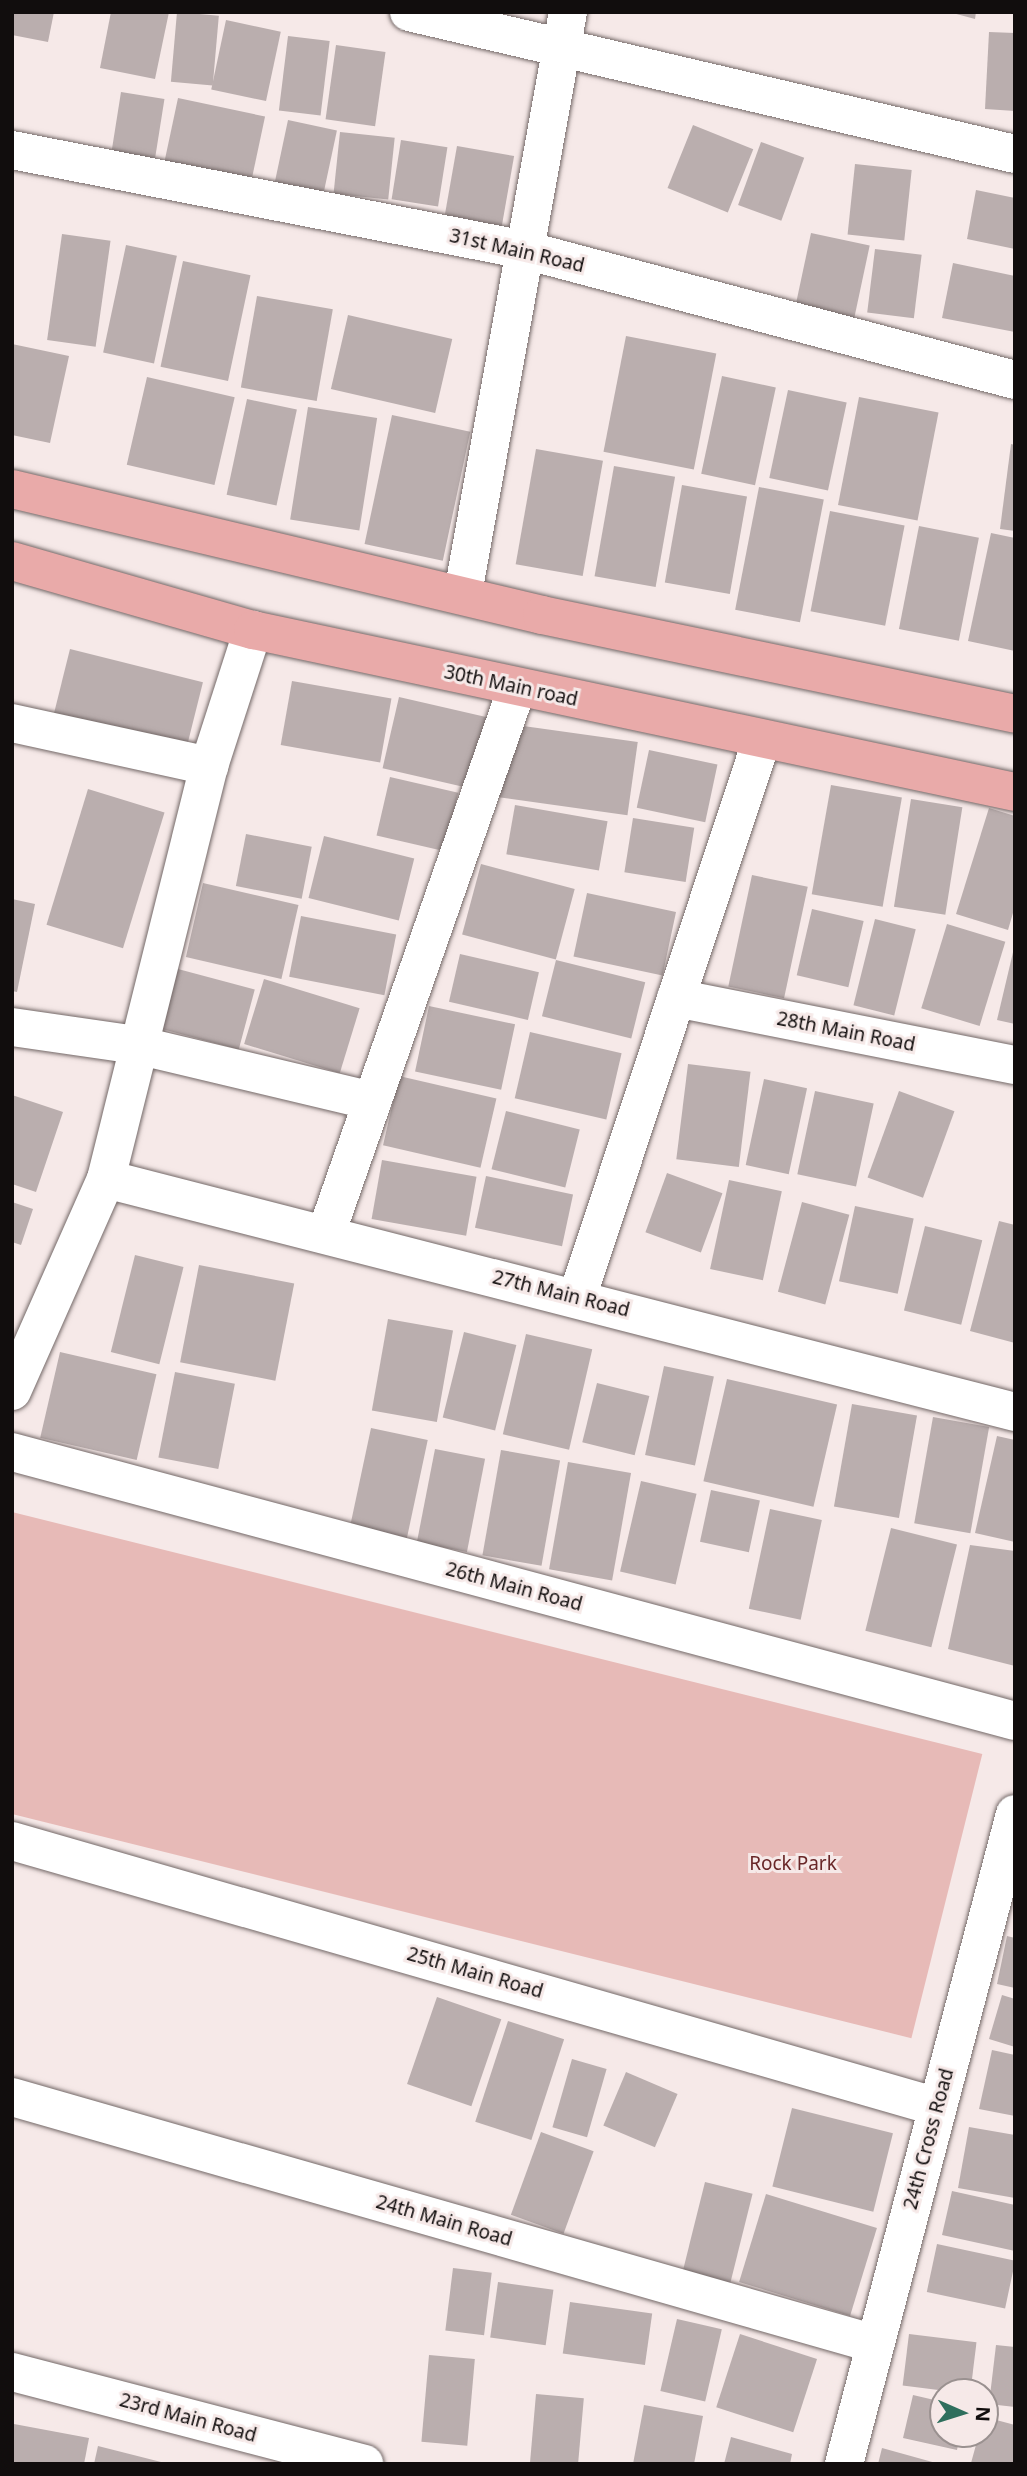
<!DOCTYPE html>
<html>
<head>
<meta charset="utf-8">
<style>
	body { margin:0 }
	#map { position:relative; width:1027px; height:2476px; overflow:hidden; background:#f6e9e8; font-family:"Noto Sans",sans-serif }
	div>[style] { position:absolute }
	.green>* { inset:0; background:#e7bab7; transform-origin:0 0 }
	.building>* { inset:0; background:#baaeae; transform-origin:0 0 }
	.roads { filter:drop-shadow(0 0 2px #736867) drop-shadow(0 0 2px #736867) }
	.minor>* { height:38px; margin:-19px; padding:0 19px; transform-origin:19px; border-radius:19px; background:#fff }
	.major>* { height:38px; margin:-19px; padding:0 19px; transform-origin:19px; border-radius:19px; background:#e9aaa9 }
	span { translate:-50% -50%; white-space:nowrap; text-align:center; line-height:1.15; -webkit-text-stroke:6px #f6e9e8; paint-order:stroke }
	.street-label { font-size:19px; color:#110d0d }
	.park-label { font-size:19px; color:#692728 }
	.frame { position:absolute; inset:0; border:14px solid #110d0d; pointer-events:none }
	.north { position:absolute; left:929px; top:2378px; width:70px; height:70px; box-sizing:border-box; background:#f6e9e8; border:2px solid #9a9190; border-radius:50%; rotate:93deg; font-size:19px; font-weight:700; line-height:28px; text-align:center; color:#110d0d }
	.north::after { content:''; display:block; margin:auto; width:24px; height:32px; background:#2f6f5d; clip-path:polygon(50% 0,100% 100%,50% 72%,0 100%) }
</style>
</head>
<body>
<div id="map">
	<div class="green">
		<i style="left:12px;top:1512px;width:1000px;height:293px;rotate:14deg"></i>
	</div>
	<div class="building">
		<i style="clip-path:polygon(12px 12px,54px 12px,48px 42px,12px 35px)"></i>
		<i style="clip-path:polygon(111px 12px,169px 12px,155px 79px,100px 68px)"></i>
		<i style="left:177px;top:12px;width:42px;height:70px;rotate:5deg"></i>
		<i style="clip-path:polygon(949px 12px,976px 12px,975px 19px)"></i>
		<i style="left:226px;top:20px;width:56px;height:71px;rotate:12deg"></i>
		<i style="clip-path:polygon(989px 32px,1015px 33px,1015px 111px,985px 109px)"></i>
		<i style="left:288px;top:36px;width:42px;height:75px;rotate:7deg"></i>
		<i style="left:336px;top:45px;width:50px;height:75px;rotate:8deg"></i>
		<i style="left:121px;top:92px;width:44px;height:61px;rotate:9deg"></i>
		<i style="left:178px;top:98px;width:89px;height:68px;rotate:12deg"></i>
		<i style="left:288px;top:120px;width:50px;height:74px;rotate:12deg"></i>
		<i style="left:693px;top:125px;width:65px;height:68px;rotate:22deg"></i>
		<i style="left:340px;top:132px;width:55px;height:62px;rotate:6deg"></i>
		<i style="left:401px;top:140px;width:47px;height:60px;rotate:9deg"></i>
		<i style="left:761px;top:142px;width:46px;height:67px;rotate:20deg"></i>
		<i style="left:457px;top:146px;width:58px;height:77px;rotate:10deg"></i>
		<i style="left:855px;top:164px;width:57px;height:71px;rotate:6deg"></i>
		<i style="clip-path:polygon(976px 190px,1015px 198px,1015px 249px,967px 239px)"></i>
		<i style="left:811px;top:233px;width:60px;height:76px;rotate:12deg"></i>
		<i style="left:62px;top:234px;width:49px;height:107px;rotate:8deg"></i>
		<i style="left:126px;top:245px;width:52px;height:110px;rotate:12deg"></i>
		<i style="left:875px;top:249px;width:47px;height:64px;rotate:7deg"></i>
		<i style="left:183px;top:261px;width:69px;height:108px;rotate:12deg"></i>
		<i style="clip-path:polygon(953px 263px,1015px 276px,1015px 332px,942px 318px)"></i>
		<i style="left:257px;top:296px;width:77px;height:93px;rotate:10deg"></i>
		<i style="left:348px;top:315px;width:107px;height:76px;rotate:13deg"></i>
		<i style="left:626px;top:336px;width:92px;height:118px;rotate:11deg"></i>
		<i style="clip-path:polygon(12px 344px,69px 356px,50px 443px,12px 435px)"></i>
		<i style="left:722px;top:376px;width:55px;height:100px;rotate:12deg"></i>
		<i style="left:147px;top:377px;width:90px;height:90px;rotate:13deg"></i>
		<i style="left:788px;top:390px;width:60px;height:90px;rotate:12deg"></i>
		<i style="left:859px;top:397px;width:81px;height:110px;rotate:11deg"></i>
		<i style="left:247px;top:399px;width:51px;height:98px;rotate:12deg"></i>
		<i style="left:308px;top:407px;width:70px;height:114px;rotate:9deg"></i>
		<i style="left:392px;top:415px;width:80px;height:132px;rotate:12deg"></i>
		<i style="clip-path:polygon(1011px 444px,1015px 445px,1015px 531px,1000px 529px)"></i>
		<i style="left:536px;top:449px;width:68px;height:117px;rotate:10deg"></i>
		<i style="left:614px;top:466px;width:62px;height:112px;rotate:10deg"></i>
		<i style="left:682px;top:485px;width:66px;height:99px;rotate:10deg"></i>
		<i style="left:759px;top:487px;width:66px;height:125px;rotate:11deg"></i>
		<i style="left:830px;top:511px;width:76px;height:102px;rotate:11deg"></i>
		<i style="left:919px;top:526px;width:61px;height:105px;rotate:11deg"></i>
		<i style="clip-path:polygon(991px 533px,1015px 538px,1015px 651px,968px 641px)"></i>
		<i style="left:70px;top:649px;width:137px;height:70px;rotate:14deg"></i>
		<i style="left:292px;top:681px;width:101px;height:65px;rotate:10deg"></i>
		<i style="left:399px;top:697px;width:96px;height:73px;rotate:13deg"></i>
		<i style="left:509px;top:724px;width:130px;height:74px;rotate:8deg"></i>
		<i style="left:649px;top:750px;width:70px;height:59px;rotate:12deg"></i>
		<i style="left:390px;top:777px;width:70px;height:60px;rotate:13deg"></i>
		<i style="left:831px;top:785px;width:72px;height:111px;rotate:10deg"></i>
		<i style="left:88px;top:789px;width:80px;height:142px;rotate:17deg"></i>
		<i style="left:911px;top:799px;width:52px;height:109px;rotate:9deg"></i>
		<i style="left:515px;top:805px;width:94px;height:50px;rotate:10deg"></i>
		<i style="clip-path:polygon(989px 808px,1015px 816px,1015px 906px,1008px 930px,956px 914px)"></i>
		<i style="left:633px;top:818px;width:62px;height:55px;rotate:9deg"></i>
		<i style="left:246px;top:834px;width:67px;height:53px;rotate:11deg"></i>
		<i style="left:324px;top:836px;width:93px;height:64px;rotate:14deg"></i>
		<i style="left:481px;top:864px;width:97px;height:73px;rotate:15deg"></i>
		<i style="left:752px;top:875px;width:57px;height:114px;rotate:12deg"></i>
		<i style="left:203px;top:883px;width:98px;height:76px;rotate:13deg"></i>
		<i style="left:587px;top:893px;width:91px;height:65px;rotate:12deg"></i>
		<i style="clip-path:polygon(12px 899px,35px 904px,17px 992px,12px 991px)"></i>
		<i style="left:812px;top:909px;width:53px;height:68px;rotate:13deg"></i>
		<i style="left:301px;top:916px;width:97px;height:62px;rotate:11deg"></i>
		<i style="left:875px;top:919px;width:42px;height:89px;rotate:14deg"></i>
		<i style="left:947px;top:924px;width:61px;height:88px;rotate:17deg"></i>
		<i style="clip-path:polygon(1014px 948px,1015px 948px,1015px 1024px,997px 1020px)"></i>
		<i style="left:460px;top:954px;width:81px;height:49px;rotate:13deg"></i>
		<i style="left:556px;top:960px;width:92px;height:58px;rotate:14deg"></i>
		<i style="left:163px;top:965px;width:95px;height:62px;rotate:15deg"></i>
		<i style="left:264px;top:979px;width:100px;height:68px;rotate:17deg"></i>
		<i style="left:429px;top:1006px;width:88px;height:67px;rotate:12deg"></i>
		<i style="left:530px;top:1032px;width:94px;height:68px;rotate:13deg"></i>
		<i style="left:688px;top:1064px;width:63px;height:96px;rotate:7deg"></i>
		<i style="left:399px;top:1076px;width:100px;height:71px;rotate:13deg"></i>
		<i style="left:764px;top:1079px;width:44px;height:88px;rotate:12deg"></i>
		<i style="left:815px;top:1091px;width:60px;height:85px;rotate:12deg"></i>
		<i style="left:899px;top:1091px;width:59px;height:92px;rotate:20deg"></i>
		<i style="clip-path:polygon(12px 1095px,63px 1112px,36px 1192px,12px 1184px)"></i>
		<i style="left:506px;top:1111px;width:76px;height:60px;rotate:14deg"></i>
		<i style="left:382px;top:1160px;width:96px;height:60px;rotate:10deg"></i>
		<i style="left:667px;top:1173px;width:59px;height:63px;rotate:20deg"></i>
		<i style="left:486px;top:1176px;width:89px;height:53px;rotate:12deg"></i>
		<i style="left:729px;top:1180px;width:54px;height:91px;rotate:12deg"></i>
		<i style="clip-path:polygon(12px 1202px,33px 1209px,21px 1245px,12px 1242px)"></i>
		<i style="left:802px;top:1202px;width:49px;height:93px;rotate:15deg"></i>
		<i style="left:855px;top:1206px;width:60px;height:77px;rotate:12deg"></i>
		<i style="clip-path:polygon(999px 1221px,1015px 1225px,1015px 1343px,970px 1331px)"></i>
		<i style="left:925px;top:1226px;width:59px;height:87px;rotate:14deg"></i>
		<i style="left:135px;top:1255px;width:50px;height:100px;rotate:14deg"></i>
		<i style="left:199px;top:1265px;width:97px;height:99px;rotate:11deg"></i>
		<i style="left:388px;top:1319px;width:66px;height:93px;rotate:10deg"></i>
		<i style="left:464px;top:1332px;width:54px;height:88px;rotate:14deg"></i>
		<i style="left:526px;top:1334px;width:68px;height:103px;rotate:13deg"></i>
		<i style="left:60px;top:1352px;width:99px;height:88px;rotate:13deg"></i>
		<i style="left:664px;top:1366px;width:51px;height:91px;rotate:12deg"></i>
		<i style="left:175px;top:1372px;width:61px;height:87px;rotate:11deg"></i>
		<i style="left:727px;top:1379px;width:113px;height:105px;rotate:13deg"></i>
		<i style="left:597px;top:1383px;width:54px;height:61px;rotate:14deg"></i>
		<i style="left:852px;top:1404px;width:66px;height:104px;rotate:10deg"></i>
		<i style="left:933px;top:1417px;width:57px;height:108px;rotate:10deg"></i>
		<i style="left:371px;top:1428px;width:58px;height:107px;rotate:12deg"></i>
		<i style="clip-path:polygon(997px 1436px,1015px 1440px,1015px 1542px,975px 1533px)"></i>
		<i style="left:435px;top:1449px;width:51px;height:95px;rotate:11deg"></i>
		<i style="left:501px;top:1450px;width:60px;height:107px;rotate:10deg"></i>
		<i style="left:568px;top:1462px;width:64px;height:109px;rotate:10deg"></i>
		<i style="left:641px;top:1481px;width:57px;height:93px;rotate:13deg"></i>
		<i style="left:711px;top:1490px;width:50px;height:53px;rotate:12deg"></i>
		<i style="left:770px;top:1509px;width:53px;height:102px;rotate:12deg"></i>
		<i style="left:891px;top:1528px;width:68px;height:106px;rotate:14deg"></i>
		<i style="clip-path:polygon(970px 1545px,1015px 1551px,1015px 1666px,948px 1649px)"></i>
		<i style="clip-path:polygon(1007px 1936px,1015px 1938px,1015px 1988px,997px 1984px)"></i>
		<i style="clip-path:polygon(1002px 1995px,1015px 1999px,1015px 2047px,989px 2039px)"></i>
		<i style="left:437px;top:1997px;width:68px;height:92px;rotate:19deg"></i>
		<i style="left:508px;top:2021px;width:59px;height:106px;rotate:18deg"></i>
		<i style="clip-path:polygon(992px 2050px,1015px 2055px,1015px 2116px,979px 2109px)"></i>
		<i style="left:572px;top:2059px;width:36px;height:71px;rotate:16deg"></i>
		<i style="left:626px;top:2072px;width:56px;height:58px;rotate:23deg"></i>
		<i style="left:792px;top:2108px;width:104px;height:81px;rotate:14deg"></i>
		<i style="clip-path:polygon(969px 2127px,1015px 2135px,1015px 2198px,958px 2188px)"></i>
		<i style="left:541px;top:2132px;width:56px;height:88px;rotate:20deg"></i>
		<i style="left:705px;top:2182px;width:49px;height:99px;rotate:14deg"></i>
		<i style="clip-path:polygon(952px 2191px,1015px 2205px,1015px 2251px,942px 2235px)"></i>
		<i style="left:766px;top:2194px;width:116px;height:92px;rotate:17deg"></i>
		<i style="left:937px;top:2244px;width:80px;height:49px;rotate:12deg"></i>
		<i style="left:453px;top:2268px;width:39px;height:63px;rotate:7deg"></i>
		<i style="left:498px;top:2282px;width:56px;height:56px;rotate:8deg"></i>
		<i style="left:570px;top:2302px;width:83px;height:52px;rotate:8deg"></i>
		<i style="left:677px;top:2319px;width:46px;height:74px;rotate:13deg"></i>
		<i style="left:740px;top:2334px;width:81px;height:77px;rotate:18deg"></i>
		<i style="left:909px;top:2334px;width:68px;height:52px;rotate:7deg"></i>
		<i style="clip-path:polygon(996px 2345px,1015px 2347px,1015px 2407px,989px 2404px)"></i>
		<i style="left:429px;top:2355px;width:46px;height:87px;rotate:5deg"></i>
		<i style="left:536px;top:2394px;width:48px;height:70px;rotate:5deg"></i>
		<i style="clip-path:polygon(913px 2395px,943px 2402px,943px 2434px,960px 2434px,957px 2450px,903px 2438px)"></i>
		<i style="clip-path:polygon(644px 2405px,703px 2416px,694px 2464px,633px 2464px)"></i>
		<i style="clip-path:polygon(985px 2417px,1015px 2425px,1015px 2464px,971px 2463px,979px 2434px,985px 2434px)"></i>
		<i style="clip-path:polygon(14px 2424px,89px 2438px,84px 2464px,12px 2464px)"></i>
		<i style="clip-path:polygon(731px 2437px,792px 2454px,790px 2464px,724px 2464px)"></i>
		<i style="clip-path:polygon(98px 2446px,165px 2463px,165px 2464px,94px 2464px)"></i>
		<i style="clip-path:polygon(882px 2448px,936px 2463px,936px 2464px,878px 2464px)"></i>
	</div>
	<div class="roads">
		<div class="minor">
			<i style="left:409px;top:12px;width:622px;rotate:13.19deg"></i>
			<i style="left:12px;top:150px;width:523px;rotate:11.03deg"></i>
			<i style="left:525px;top:250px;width:507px;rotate:14.86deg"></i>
			<i style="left:463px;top:593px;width:590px;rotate:-79.76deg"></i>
			<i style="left:12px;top:723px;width:202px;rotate:12.3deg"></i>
			<i style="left:676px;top:998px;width:346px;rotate:11.2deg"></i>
			<i style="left:12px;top:1027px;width:126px;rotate:8.2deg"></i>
			<i style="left:137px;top:1045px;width:242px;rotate:13.4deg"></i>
			<i style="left:106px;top:1179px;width:938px;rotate:14.38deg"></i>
			<i style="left:326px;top:1234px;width:578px;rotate:-70.72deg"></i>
			<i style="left:577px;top:1298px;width:589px;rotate:-71.69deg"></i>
			<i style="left:12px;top:1391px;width:232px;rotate:-66.1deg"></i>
			<i style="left:106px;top:1179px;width:426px;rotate:-76deg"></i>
			<i style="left:209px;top:766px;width:143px;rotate:-72.1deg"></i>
			<i style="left:12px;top:1452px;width:1038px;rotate:15.01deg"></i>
			<i style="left:12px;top:1841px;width:963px;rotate:16.03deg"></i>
			<i style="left:12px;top:2097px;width:898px;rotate:15.97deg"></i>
			<i style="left:12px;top:2372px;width:364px;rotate:14.6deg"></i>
			<i style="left:844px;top:2464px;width:672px;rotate:-75.26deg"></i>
		</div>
		<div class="major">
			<i style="left:12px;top:489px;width:545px;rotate:13.37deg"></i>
			<i style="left:542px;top:615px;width:483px;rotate:11.8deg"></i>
			<i style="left:12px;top:561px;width:251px;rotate:16deg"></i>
			<i style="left:253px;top:630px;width:779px;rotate:12deg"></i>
		</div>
	</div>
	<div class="street-label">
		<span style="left:517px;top:251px;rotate:13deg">31st Main Road</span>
		<span style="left:511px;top:686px;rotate:12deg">30th Main road</span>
		<span style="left:846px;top:1032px;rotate:11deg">28th Main Road</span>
		<span style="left:561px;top:1294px;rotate:14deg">27th Main Road</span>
		<span style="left:514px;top:1587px;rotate:15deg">26th Main Road</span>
		<span style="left:475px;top:1973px;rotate:16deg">25th Main Road</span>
		<span style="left:929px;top:2139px;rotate:-75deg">24th Cross Road</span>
		<span style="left:444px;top:2221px;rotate:16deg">24th Main Road</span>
		<span style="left:188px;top:2418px;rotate:15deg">23rd Main Road</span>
	</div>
	<div class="park-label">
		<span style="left:793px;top:1864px">Rock Park</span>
	</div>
	<div class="frame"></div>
	<div class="north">N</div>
</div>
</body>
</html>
